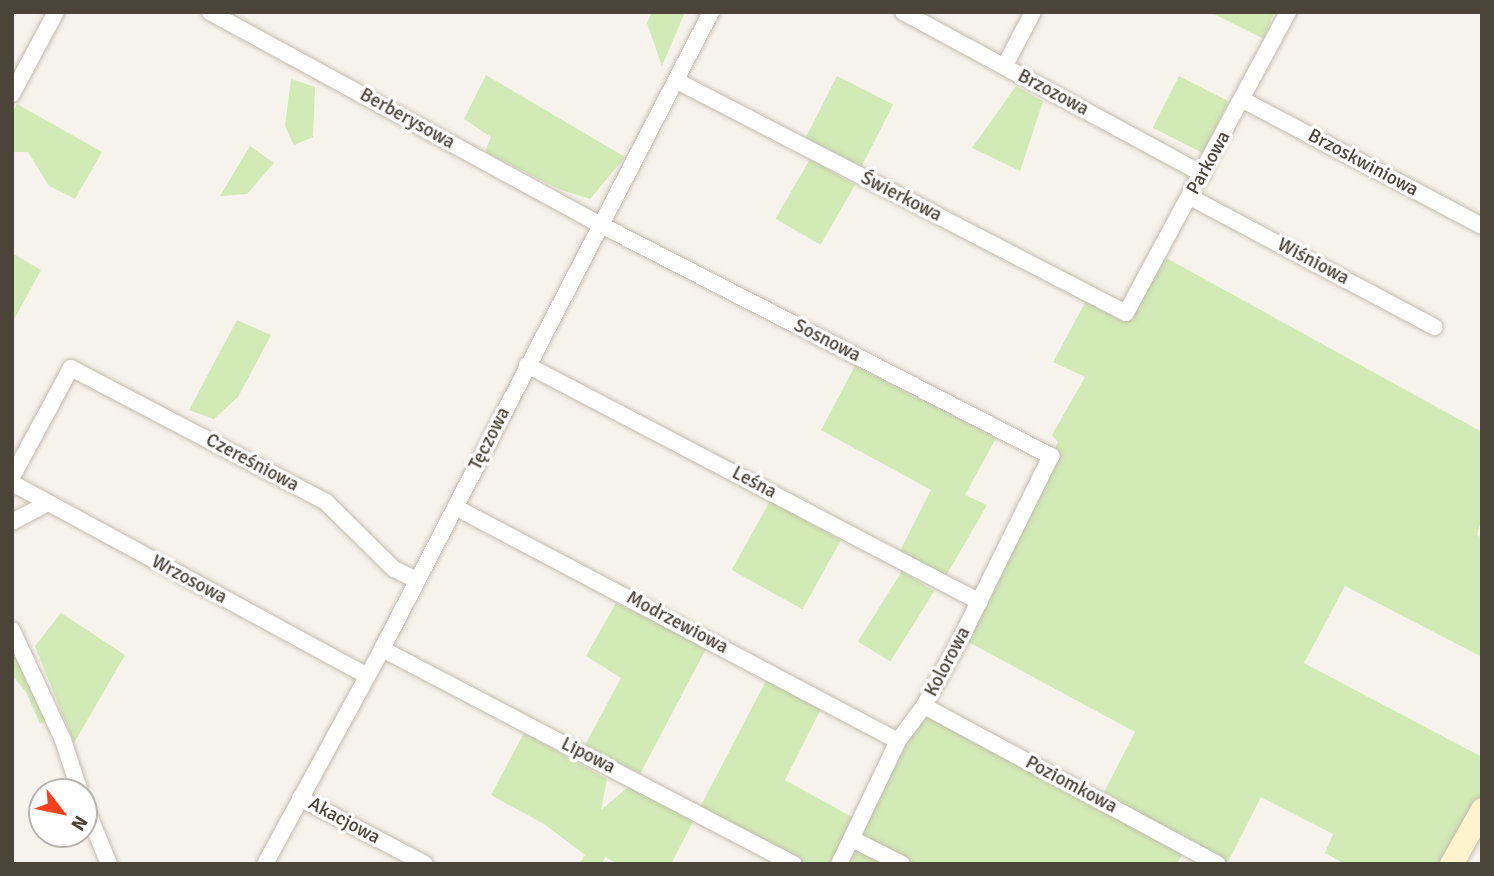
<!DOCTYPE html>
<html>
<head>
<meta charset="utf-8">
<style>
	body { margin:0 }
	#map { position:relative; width:1494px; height:876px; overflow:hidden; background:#f6f3ec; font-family:Signika,sans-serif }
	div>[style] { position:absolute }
	.green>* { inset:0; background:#d2eab5; transform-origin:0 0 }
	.roads { filter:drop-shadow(0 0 2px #c2bbae) drop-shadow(0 0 2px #c2bbae) }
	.street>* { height:16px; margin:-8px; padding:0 8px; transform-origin:8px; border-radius:8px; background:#fff }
	.secondary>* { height:23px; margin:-11.5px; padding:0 11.5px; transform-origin:11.5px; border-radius:11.5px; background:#fff3cd }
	span { translate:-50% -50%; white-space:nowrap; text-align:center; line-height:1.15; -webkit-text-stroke:7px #fff; paint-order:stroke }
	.street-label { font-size:19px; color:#4b4439 }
	.frame { position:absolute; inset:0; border:14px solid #4b4439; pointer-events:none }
	.north { position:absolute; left:28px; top:778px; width:70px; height:70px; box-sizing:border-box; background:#fff; border:2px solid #b7b4b0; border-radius:50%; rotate:122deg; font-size:19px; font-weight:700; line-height:28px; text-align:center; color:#4b4439 }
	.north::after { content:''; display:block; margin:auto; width:24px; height:32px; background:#fc3f1d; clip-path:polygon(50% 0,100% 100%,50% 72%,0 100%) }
</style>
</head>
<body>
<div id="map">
	<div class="green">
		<i style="clip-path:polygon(652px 12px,685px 12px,662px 66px,647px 23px)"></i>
		<i style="clip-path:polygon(1210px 12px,1274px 12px,1264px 39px)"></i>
		<i style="clip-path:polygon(486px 75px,625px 157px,590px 199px,561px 190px,485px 152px,491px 137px,464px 119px)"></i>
		<i style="left:837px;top:76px;width:63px;height:69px;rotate:27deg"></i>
		<i style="left:1179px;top:76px;width:56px;height:58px;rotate:27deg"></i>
		<i style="clip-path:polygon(291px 79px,315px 87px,313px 137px,294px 145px,285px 126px)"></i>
		<i style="clip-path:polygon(1016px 86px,1043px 101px,1020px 171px,972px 148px)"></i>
		<i style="clip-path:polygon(17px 104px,102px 152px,75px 199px,49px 186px,28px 152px,12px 152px,12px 113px)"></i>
		<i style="clip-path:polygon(250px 146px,274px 163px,247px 194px,220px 196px)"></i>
		<i style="left:810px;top:159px;width:52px;height:69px;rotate:30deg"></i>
		<i style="clip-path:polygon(12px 253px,41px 270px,12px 323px)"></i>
		<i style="clip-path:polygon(1159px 254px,1482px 432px,1482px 516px,1477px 535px,1482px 538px,1482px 657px,1345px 586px,1304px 663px,1482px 757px,1482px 811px,1453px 864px,1345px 864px,1325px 853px,1333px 834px,1261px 797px,1227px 864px,1217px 864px,1186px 847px,1177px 864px,794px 864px,697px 813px,767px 679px,822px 707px,785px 780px,861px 822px,924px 706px,1100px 800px,1135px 732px,961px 638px,1058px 442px,1052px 435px,1085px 377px,1053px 362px,1086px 301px,1122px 321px)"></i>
		<i style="clip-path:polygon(237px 320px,271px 335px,238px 397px,214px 419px,189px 410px)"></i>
		<i style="clip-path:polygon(855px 366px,996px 438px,965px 495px,987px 505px,946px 576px,899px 553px,931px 490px,821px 430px)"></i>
		<i style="left:770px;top:501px;width:81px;height:79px;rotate:29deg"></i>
		<i style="left:902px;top:571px;width:38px;height:83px;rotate:32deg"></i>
		<i style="clip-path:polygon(616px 603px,707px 647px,640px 774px,585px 745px,621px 678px,586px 656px)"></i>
		<i style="clip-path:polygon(61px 613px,125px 655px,74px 743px,35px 646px)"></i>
		<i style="clip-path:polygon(12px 642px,49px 720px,40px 724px,26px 692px,12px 675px)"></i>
		<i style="clip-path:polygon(524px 733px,607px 779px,601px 810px,628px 787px,694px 820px,671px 864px,618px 864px,605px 857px,602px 864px,579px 864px,585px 855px,544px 824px,491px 795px)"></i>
	</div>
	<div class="roads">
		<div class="street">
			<i style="left:210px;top:12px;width:447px;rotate:28.6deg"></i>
			<i style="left:603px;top:226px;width:504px;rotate:27.18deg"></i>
			<i style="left:1051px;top:456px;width:203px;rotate:116.3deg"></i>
			<i style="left:961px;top:638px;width:77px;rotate:118.6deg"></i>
			<i style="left:924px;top:706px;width:44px;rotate:126.6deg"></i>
			<i style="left:898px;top:741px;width:136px;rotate:115.6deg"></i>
			<i style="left:903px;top:12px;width:341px;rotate:28.4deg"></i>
			<i style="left:1004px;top:67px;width:62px;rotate:-62.2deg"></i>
			<i style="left:677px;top:81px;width:505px;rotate:27.33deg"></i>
			<i style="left:1126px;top:313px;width:342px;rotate:-61.7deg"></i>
			<i style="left:12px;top:94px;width:93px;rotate:-61.8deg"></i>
			<i style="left:1243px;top:100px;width:270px;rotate:27.8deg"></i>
			<i style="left:1190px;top:197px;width:277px;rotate:28deg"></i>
			<i style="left:527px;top:365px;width:511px;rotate:27.62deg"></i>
			<i style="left:12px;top:477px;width:124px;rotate:-61.6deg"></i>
			<i style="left:71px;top:368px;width:288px;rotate:27.7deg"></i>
			<i style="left:326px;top:502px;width:95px;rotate:44.6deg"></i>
			<i style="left:394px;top:569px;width:25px;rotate:26deg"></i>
			<i style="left:12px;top:483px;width:404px;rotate:28.5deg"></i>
			<i style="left:455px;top:507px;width:501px;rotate:27.84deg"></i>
			<i style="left:12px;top:522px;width:40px;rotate:-28deg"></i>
			<i style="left:12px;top:630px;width:121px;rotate:65.1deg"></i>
			<i style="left:63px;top:740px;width:55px;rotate:71.9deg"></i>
			<i style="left:382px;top:649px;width:465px;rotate:27.6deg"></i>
			<i style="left:924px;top:706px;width:333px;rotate:28.3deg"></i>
			<i style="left:300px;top:798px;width:141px;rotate:27.8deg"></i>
			<i style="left:84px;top:803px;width:66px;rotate:67.7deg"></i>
			<i style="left:852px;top:839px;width:56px;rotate:26.6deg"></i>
			<i style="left:265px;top:864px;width:245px;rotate:-61.4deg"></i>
			<i style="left:382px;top:649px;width:717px;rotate:-62.68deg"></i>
		</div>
		<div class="secondary">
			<i style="left:1451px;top:864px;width:63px;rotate:-60.6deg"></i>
		</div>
	</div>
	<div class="street-label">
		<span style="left:1053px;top:93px;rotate:28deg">Brzozowa</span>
		<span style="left:407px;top:119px;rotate:29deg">Berberysowa</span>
		<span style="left:1209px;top:163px;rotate:-61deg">Parkowa</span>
		<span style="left:1363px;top:163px;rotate:28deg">Brzoskwiniowa</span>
		<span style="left:901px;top:197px;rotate:27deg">Świerkowa</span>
		<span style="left:1313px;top:262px;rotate:28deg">Wiśniowa</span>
		<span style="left:827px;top:341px;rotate:27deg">Sosnowa</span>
		<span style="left:490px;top:439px;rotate:-63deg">Tęczowa</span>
		<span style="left:252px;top:463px;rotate:28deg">Czereśniowa</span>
		<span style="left:754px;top:483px;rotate:28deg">Leśna</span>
		<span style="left:189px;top:580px;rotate:28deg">Wrzosowa</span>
		<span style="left:677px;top:623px;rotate:28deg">Modrzewiowa</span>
		<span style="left:948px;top:662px;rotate:-62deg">Kolorowa</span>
		<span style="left:588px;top:756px;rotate:27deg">Lipowa</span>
		<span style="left:1071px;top:785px;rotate:28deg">Poziomkowa</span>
		<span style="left:344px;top:821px;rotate:28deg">Akacjowa</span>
	</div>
	<div class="frame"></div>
	<div class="north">N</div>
</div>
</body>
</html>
